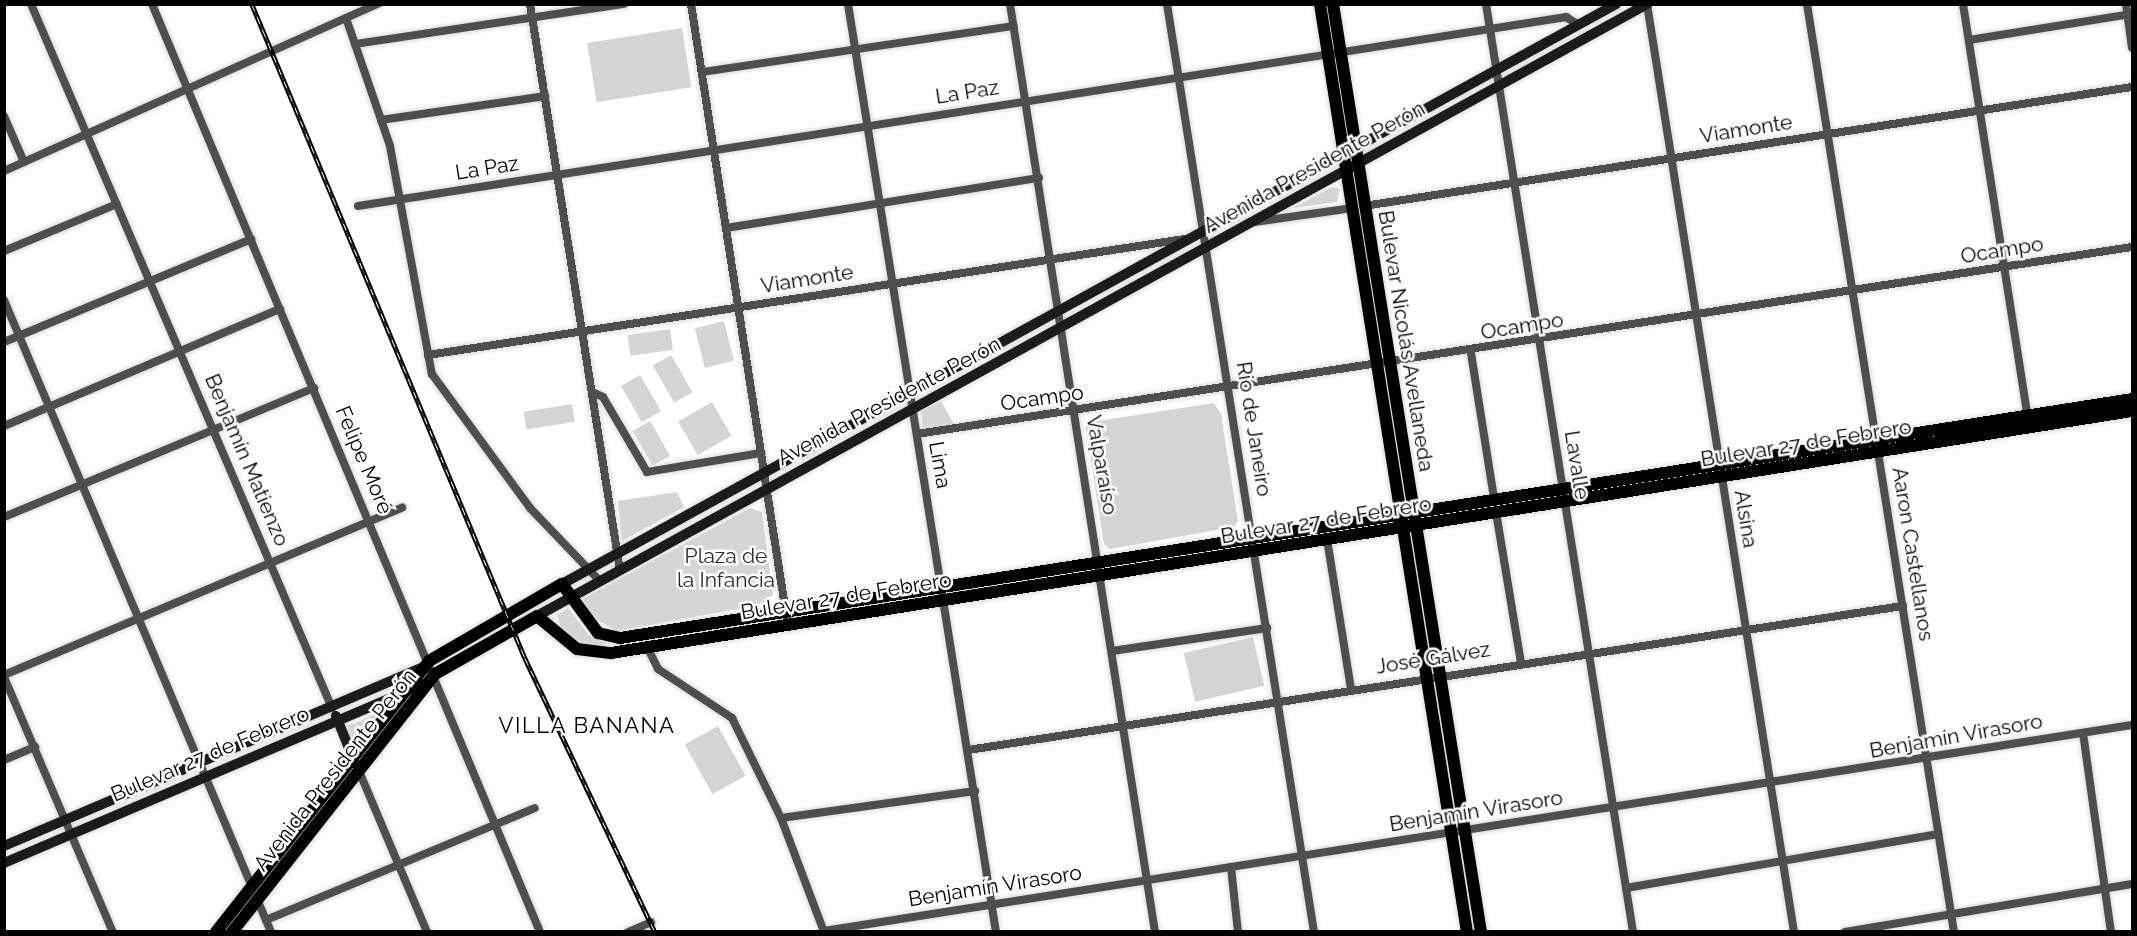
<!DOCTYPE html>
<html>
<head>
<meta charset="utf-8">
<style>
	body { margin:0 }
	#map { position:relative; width:2137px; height:936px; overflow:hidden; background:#fff; font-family:Raleway,sans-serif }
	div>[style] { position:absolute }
	.green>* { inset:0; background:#d5d5d5; transform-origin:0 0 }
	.roads { filter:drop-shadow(0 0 2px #dbdbdb) drop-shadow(0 0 2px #dbdbdb) }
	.minor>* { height:8px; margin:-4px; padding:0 4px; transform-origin:4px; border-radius:4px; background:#4e4e4e }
	.secondary>* { height:10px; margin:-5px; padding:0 5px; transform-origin:5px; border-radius:5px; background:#1b1b1b }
	.primary>* { height:12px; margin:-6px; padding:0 6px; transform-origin:6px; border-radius:6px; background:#000 }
	.rail>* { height:4.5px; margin-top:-2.25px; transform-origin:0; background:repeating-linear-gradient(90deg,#fff 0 7px,#000 0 14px); box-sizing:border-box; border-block:2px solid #000 }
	span { translate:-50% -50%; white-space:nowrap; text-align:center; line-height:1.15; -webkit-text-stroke:5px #fff; paint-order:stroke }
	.street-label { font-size:21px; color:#000 }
	.park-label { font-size:21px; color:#2c2c2c }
	.neighbourhood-label { font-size:22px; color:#000; letter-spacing:1.5px }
	.frame { position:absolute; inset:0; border:6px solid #000; pointer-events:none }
</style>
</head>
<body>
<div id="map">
	<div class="green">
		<i style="left:682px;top:28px;width:60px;height:96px;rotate:81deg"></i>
		<i style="clip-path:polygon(1332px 187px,1340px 189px,1337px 202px,1293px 208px)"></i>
		<i style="left:724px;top:321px;width:41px;height:30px;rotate:76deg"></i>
		<i style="left:670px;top:329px;width:21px;height:43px;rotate:82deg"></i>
		<i style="left:671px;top:355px;width:43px;height:21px;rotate:60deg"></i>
		<i style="left:640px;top:375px;width:42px;height:22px;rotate:60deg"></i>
		<i style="clip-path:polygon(941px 401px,955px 426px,923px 429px,921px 411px)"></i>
		<i style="left:712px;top:402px;width:39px;height:39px;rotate:60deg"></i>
		<i style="clip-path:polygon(1214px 403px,1221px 414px,1238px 521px,1234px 527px,1110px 549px,1104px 544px,1085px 423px)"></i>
		<i style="left:572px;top:404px;width:18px;height:49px;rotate:81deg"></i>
		<i style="left:650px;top:421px;width:40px;height:20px;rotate:60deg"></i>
		<i style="clip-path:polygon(677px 492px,684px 507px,622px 541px,618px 501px)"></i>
		<i style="clip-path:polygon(750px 508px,762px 512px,773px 595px,760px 605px,616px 631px,593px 617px,582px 599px)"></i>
		<i style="clip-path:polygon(568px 608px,589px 635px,606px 643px,605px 650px,580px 646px,563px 633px,557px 615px)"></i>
		<i style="left:1253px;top:637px;width:50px;height:71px;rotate:77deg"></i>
		<i style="clip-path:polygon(379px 712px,380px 713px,353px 748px,346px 727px)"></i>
		<i style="left:718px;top:726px;width:57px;height:38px;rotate:61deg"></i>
	</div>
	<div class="roads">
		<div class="minor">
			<i style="left:31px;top:4px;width:766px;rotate:66.85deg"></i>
			<i style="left:152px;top:4px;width:1006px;rotate:67.31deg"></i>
			<i style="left:530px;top:4px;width:573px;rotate:80.97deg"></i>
			<i style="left:691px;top:4px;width:630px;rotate:81.14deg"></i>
			<i style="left:848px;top:4px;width:940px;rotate:80.94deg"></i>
			<i style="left:1010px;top:4px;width:939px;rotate:81.12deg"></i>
			<i style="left:1167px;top:4px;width:940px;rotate:81deg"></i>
			<i style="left:1486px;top:4px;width:940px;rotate:81deg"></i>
			<i style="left:1647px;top:4px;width:940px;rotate:81deg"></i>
			<i style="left:1807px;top:4px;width:940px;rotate:81deg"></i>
			<i style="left:1963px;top:4px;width:420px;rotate:81.1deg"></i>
			<i style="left:2126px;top:4px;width:44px;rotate:82.2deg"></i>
			<i style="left:346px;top:18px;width:135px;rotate:71deg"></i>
			<i style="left:390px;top:146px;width:232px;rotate:79.6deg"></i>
			<i style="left:432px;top:374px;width:166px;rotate:53.8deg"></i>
			<i style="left:530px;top:508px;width:101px;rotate:46.2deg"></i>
			<i style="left:1969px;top:40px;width:165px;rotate:-9.1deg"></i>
			<i style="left:355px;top:44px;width:272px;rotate:-8.5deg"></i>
			<i style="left:702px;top:72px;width:315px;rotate:-8.4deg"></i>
			<i style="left:4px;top:116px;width:50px;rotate:66.5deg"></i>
			<i style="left:381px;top:120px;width:166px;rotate:-8.3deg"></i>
			<i style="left:4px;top:171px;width:410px;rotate:-24.1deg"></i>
			<i style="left:358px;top:206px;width:1223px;rotate:-8.89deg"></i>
			<i style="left:1566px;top:17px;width:15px;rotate:32deg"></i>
			<i style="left:1364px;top:206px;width:777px;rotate:-8.81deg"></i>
			<i style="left:1255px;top:222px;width:98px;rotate:-8.2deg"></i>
			<i style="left:726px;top:228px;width:317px;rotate:-9.1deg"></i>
			<i style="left:4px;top:251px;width:122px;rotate:-22.6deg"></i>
			<i style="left:4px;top:300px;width:637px;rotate:67.1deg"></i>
			<i style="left:4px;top:342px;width:268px;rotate:-22.6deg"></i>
			<i style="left:1471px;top:353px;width:147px;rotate:81deg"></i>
			<i style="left:428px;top:355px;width:765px;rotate:-8.72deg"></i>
			<i style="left:592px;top:392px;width:12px;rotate:24deg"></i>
			<i style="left:603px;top:397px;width:87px;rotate:59.6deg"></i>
			<i style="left:647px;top:472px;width:116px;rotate:-9.5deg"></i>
			<i style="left:4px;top:426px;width:300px;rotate:-23deg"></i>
			<i style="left:917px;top:434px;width:1229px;rotate:-8.75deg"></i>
			<i style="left:1496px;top:512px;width:153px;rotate:80.6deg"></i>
			<i style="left:4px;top:517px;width:336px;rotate:-22.6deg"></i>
			<i style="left:1327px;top:539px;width:152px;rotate:80.9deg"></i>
			<i style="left:647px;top:647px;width:25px;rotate:63deg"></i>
			<i style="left:658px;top:669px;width:89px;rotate:33.5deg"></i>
			<i style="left:732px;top:718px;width:111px;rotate:63.9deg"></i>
			<i style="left:781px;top:818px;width:122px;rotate:69.3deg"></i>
			<i style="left:1112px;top:651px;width:157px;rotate:-8.4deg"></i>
			<i style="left:4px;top:675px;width:432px;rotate:-22.8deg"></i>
			<i style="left:4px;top:677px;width:277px;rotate:66.9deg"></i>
			<i style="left:2083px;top:733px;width:201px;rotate:82deg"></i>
			<i style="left:968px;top:750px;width:946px;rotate:-8.76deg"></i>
			<i style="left:4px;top:760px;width:34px;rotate:-23deg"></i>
			<i style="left:359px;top:771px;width:175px;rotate:67.1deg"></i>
			<i style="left:781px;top:818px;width:196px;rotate:-7.9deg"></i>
			<i style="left:1231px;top:867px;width:65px;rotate:83.9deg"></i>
			<i style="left:1626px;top:888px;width:317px;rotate:-9.8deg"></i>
			<i style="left:257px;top:899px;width:36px;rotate:67deg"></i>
			<i style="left:266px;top:920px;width:291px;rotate:-22.6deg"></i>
			<i style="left:824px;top:931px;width:1324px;rotate:-8.95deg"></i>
			<i style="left:628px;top:932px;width:25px;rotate:-23deg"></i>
			<i style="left:1845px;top:932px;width:291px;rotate:-9.5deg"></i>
		</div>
		<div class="secondary">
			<i style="left:562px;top:584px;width:1203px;rotate:-28.82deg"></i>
			<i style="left:537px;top:616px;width:1268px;rotate:-28.87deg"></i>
			<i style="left:336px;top:716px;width:51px;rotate:68deg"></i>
			<i style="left:4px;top:846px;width:457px;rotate:-23.1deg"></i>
			<i style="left:4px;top:863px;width:463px;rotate:-23.1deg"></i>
		</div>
		<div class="primary">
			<i style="left:1320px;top:4px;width:940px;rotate:81deg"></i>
			<i style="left:1333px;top:4px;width:940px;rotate:80.94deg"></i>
			<i style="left:216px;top:932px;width:345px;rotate:-51.8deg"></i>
			<i style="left:429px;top:661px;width:154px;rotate:-30.1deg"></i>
			<i style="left:562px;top:584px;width:61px;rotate:53.7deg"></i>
			<i style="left:598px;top:633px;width:23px;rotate:13deg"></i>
			<i style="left:620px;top:638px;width:1531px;rotate:-8.98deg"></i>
			<i style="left:232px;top:932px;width:328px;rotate:-51.8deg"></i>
			<i style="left:435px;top:674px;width:117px;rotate:-29.6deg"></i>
			<i style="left:537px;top:616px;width:52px;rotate:39.5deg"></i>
			<i style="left:577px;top:649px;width:34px;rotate:7deg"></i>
			<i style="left:611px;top:653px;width:1540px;rotate:-9.04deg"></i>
		</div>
	</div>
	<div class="rail">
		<i style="left:252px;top:4px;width:709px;rotate:67.34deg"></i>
		<i style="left:525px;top:658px;width:303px;rotate:64.6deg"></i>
	</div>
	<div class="street-label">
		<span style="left:967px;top:92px;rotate:-9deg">La Paz</span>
		<span style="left:1746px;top:129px;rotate:-9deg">Viamonte</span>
		<span style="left:1314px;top:167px;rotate:-29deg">Avenida Presidente Perón</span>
		<span style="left:487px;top:168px;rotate:-9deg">La Paz</span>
		<span style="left:2002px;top:250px;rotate:-9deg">Ocampo</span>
		<span style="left:807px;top:279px;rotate:-9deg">Viamonte</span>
		<span style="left:1522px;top:326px;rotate:-9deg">Ocampo</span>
		<span style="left:1406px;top:341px;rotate:81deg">Bulevar Nicolás Avellaneda</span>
		<span style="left:1042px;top:398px;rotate:-8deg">Ocampo</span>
		<span style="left:889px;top:401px;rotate:-28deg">Avenida Presidente Perón</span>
		<span style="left:1254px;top:429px;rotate:81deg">Río de Janeiro</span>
		<span style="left:1806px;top:443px;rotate:-9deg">Bulevar 27 de Febrero</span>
		<span style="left:247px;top:460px;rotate:67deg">Benjamín Matienzo</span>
		<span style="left:364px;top:460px;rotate:67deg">Felipe Moré</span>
		<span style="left:940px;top:465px;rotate:80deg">Lima</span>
		<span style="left:1102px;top:465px;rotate:80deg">Valparaíso</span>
		<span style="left:1577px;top:465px;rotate:81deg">Lavalle</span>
		<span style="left:1746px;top:519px;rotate:81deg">Alsina</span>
		<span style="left:1326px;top:520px;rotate:-9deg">Bulevar 27 de Febrero</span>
		<span style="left:1913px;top:554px;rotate:81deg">Aaron Castellanos</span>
		<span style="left:846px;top:596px;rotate:-9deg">Bulevar 27 de Febrero</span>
		<span style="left:1433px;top:658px;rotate:-9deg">José Gálvez</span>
		<span style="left:1956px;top:736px;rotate:-10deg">Benjamín Virasoro</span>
		<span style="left:210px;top:754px;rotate:-23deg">Bulevar 27 de Febrero</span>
		<span style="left:335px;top:770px;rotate:-52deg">Avenida Presidente Perón</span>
		<span style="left:1476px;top:811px;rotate:-9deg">Benjamín Virasoro</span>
		<span style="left:995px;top:886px;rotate:-9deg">Benjamín Virasoro</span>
	</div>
	<div class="park-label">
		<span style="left:726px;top:568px">Plaza de<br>la Infancia</span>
	</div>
	<div class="neighbourhood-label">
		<span style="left:587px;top:726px">VILLA BANANA</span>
	</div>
	<div class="frame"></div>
</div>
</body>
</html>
